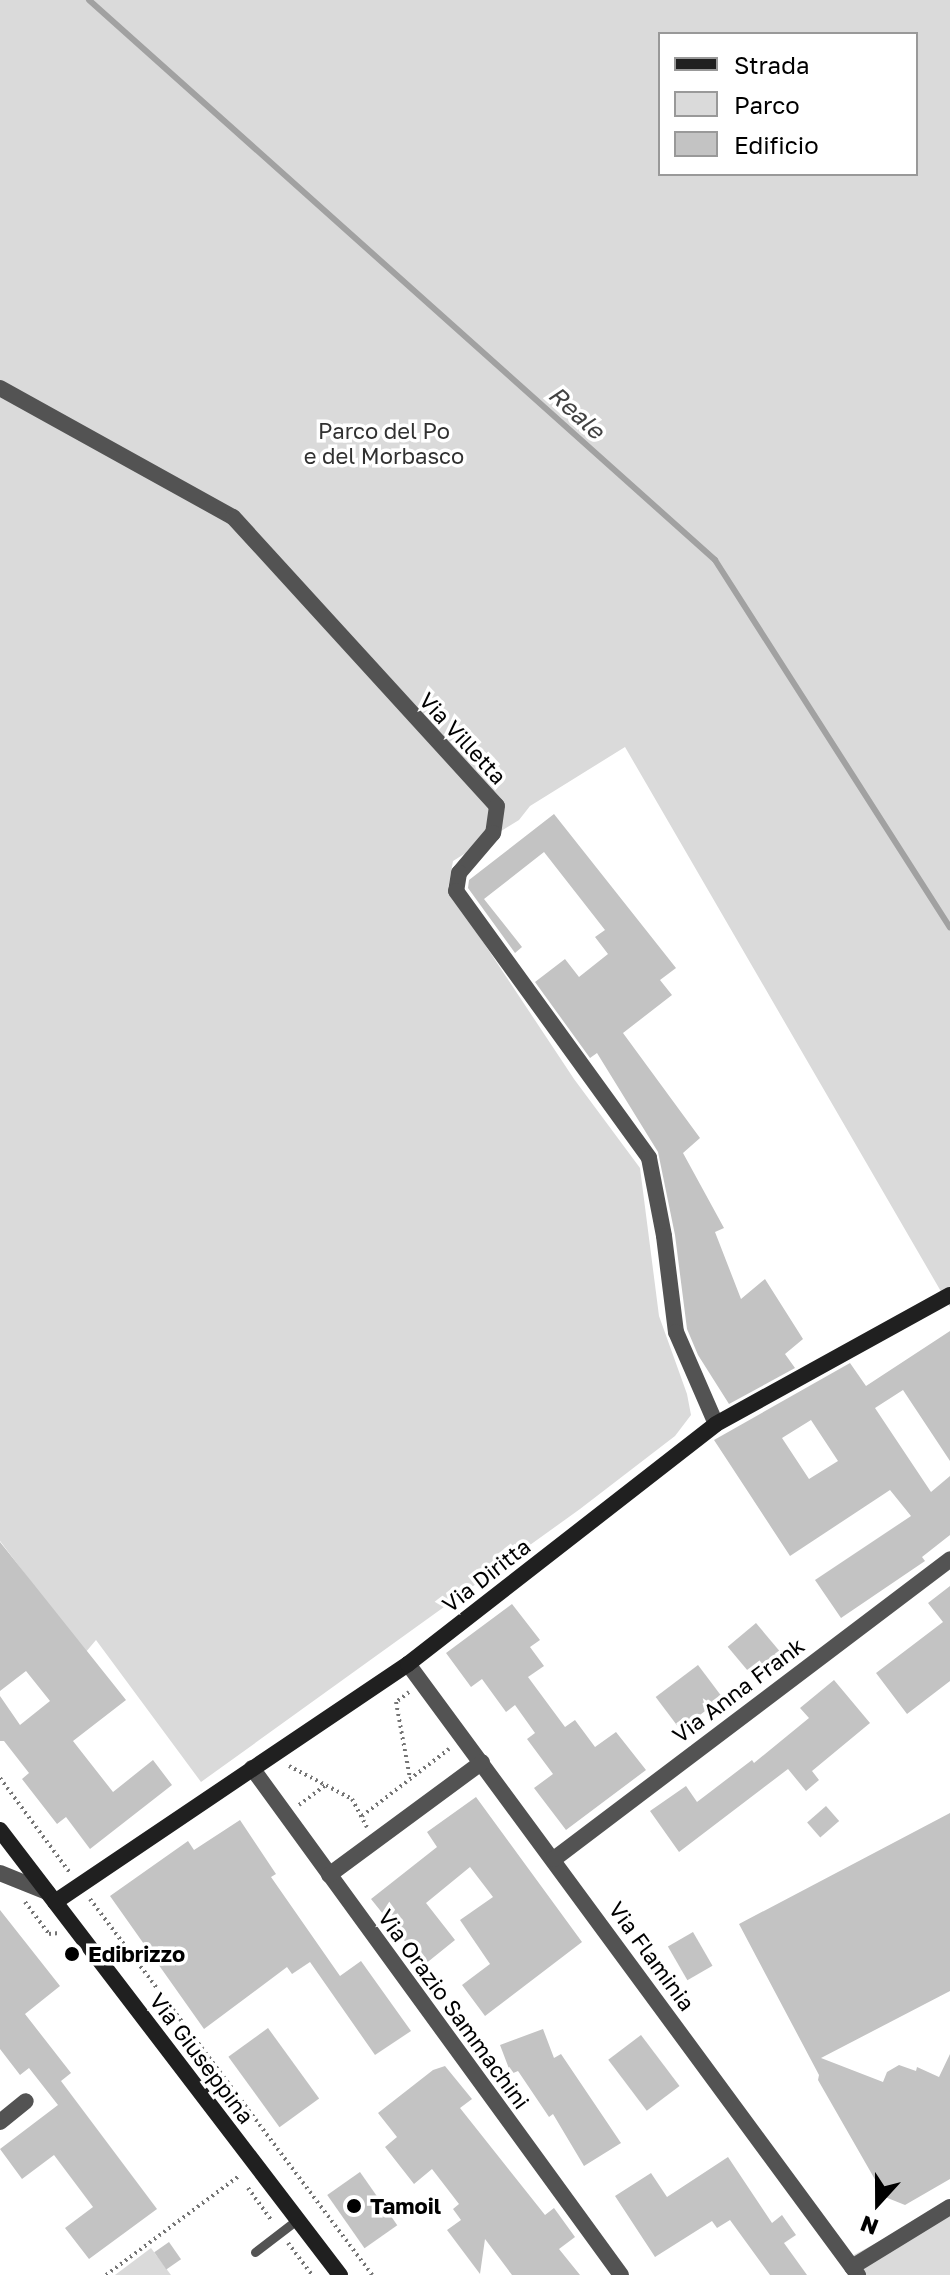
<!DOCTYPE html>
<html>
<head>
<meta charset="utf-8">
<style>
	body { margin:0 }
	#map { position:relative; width:950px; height:2275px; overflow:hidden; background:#fff; font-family:"Golos Text",sans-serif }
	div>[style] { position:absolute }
	.green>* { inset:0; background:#dadada }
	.stream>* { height:6px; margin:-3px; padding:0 3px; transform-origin:3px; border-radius:3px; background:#a1a1a1 }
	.building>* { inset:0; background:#c3c3c3; transform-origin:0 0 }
	.path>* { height:4px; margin-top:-2px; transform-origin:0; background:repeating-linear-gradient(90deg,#757575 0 2px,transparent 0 6px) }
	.lane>* { height:9px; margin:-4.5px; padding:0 4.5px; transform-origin:4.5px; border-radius:4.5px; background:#535353 }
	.street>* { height:16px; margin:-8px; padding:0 8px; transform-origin:8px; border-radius:8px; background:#535353 }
	.secondary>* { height:16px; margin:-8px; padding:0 8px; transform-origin:8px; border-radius:8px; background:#202020 }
	.dots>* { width:22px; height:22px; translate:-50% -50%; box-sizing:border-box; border:4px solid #fff; border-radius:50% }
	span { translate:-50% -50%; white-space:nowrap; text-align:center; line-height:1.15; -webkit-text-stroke:7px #fff; paint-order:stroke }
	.park-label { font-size:22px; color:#313131 }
	.street-label { font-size:22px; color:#000 }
	.poi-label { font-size:22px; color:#000; font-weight:700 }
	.left { translate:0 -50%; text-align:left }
	.water-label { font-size:24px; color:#424242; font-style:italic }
	.legend { position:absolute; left:658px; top:32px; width:260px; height:144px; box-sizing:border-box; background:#fff; border:2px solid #999; margin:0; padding:10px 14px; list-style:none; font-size:24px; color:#000 }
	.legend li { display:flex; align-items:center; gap:16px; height:40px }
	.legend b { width:40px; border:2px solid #999 }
	.north { position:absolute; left:838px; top:2163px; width:80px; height:80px; -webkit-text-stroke:6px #fff; paint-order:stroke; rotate:201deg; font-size:22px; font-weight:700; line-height:32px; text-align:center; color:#000 }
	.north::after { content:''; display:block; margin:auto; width:28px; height:36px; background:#000; clip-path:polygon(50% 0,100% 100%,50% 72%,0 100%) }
</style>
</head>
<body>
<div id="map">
	<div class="green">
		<i style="clip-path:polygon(evenodd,0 0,950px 0,950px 1307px,625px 747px,530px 806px,519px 820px,453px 861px,448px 889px,574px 1079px,640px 1168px,659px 1316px,687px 1394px,691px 1415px,675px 1436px,580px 1509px,201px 1782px,96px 1640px,85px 1653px,0 1541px,0 0,660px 34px,916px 34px,916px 174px,660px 174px,660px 34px)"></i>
		<i style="clip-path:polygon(950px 2203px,950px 2275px,865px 2275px,852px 2256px)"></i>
		<i style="clip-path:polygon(151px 2248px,171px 2275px,115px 2275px)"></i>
	</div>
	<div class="stream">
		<i style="left:89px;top:0;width:840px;rotate:41.81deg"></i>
		<i style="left:715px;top:560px;width:436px;rotate:57.4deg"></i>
	</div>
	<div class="building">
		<i style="clip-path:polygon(554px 814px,676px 968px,660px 980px,672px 995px,623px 1033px,700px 1138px,683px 1153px,724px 1228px,715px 1232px,741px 1299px,765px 1279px,803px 1339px,785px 1354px,795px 1368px,729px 1404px,698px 1355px,687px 1329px,675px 1235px,658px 1152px,597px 1053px,590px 1058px,535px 982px,565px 959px,579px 977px,608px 954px,595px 937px,605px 930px,544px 852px,484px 899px,522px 947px,515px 953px,468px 888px,469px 880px)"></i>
		<i style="clip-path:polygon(evenodd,950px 1331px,950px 1461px,903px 1390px,875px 1408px,931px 1492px,950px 1476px,950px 1535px,922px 1557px,925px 1561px,841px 1618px,815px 1580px,911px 1516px,890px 1490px,790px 1556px,714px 1440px,850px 1363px,866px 1386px,950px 1331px,811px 1420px,838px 1461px,809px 1479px,782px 1438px,811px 1420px)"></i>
		<i style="clip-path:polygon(0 1542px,126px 1700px,73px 1741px,113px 1792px,153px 1760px,172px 1785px,90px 1849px,66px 1817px,57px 1824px,22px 1779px,29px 1773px,4px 1741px,0 1741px,0 1696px,20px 1725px,50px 1701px,26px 1671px,0 1691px)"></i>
		<i style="clip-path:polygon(950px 1586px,950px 1681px,907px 1714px,876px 1673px,943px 1622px,928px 1603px)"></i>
		<i style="clip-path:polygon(512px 1604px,540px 1640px,530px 1647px,544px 1666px,528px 1677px,565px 1727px,575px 1720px,595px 1747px,616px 1732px,646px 1770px,566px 1830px,534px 1788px,553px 1774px,527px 1739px,535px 1733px,515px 1705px,506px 1712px,482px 1679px,471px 1687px,446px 1653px)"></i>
		<i style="left:756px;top:1623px;width:45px;height:37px;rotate:50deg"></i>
		<i style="left:698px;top:1665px;width:41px;height:53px;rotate:53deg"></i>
		<i style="clip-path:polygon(834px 1680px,870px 1723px,812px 1771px,819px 1780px,806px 1791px,788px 1769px,679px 1852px,650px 1811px,686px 1786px,697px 1802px,752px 1760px,754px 1763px,809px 1718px,800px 1708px)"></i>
		<i style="clip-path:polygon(476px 1797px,582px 1942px,485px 2016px,462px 1985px,490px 1964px,460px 1920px,493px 1897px,470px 1867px,426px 1903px,455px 1940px,424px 1965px,371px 1899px,437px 1847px,427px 1832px)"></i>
		<i style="left:826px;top:1806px;width:20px;height:25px;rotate:49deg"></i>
		<i style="clip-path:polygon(950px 1813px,950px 1991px,821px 2058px,883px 2082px,887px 2072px,899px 2065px,916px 2071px,917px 2067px,939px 2077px,950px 2054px,950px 2179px,905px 2205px,885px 2197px,818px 2080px,819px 2075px,739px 1924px)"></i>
		<i style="clip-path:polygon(240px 1820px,276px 1874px,271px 1877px,340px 1976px,361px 1961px,411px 2031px,375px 2055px,310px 1962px,292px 1974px,287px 1967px,204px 2029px,110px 1896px,188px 1841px,194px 1850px)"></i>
		<i style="clip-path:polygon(0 1910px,60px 1986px,25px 2014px,71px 2073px,61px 2081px,157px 2209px,89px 2259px,65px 2228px,93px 2207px,54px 2155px,22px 2179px,0 2149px,58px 2105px,29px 2068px,20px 2075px,0 2049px)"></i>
		<i style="left:693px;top:1932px;width:39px;height:29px;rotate:60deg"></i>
		<i style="left:268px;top:2028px;width:87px;height:49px;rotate:54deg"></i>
		<i style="clip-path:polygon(543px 2029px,554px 2058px,561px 2054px,621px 2143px,584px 2166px,553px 2114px,549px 2117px,518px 2071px,511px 2074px,500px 2045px)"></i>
		<i style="left:641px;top:2035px;width:64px;height:41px;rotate:53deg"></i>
		<i style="clip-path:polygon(445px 2066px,472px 2099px,460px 2108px,545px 2215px,554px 2208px,575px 2237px,559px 2249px,580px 2275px,512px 2275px,485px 2239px,480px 2274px,447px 2230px,461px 2220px,453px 2209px,459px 2204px,432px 2169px,414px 2184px,385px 2147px,397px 2137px,378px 2113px,433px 2070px)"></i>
		<i style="clip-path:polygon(728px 2157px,772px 2223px,782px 2215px,796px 2235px,784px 2243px,807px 2275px,770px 2275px,730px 2220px,717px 2228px,712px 2221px,655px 2257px,615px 2196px,651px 2173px,667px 2197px)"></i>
		<i style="left:360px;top:2172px;width:65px;height:40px;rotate:55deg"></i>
		<i style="left:169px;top:2242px;width:21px;height:18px;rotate:55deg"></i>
	</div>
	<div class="path">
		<i style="left:409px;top:1692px;width:16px;rotate:142deg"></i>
		<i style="left:396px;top:1702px;width:77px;rotate:79.6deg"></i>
		<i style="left:289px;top:1766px;width:71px;rotate:27.6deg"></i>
		<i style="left:352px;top:1799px;width:32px;rotate:62deg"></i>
		<i style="left:0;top:1778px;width:118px;rotate:53.6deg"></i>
		<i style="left:299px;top:1805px;width:34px;rotate:-37deg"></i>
		<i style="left:362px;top:1816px;width:110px;rotate:-37.6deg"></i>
		<i style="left:90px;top:1899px;width:470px;rotate:53.1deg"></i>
		<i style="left:25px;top:1902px;width:40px;rotate:53deg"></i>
		<i style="left:49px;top:1934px;width:10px;rotate:-6deg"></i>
		<i style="left:248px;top:2188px;width:39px;rotate:54deg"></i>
		<i style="left:288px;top:2243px;width:40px;rotate:53deg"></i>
		<i style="left:106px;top:2275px;width:166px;rotate:-36.7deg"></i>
	</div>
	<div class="lane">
		<i style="left:255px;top:2252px;width:54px;rotate:-37.5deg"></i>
	</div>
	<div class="street">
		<i style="left:0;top:388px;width:266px;rotate:29deg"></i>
		<i style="left:233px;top:517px;width:391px;rotate:47.6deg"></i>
		<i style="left:497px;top:806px;width:27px;rotate:98deg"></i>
		<i style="left:493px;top:833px;width:52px;rotate:130.4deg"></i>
		<i style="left:459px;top:873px;width:18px;rotate:99deg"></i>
		<i style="left:456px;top:891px;width:329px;rotate:54.1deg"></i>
		<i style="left:649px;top:1158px;width:79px;rotate:79.1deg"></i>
		<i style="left:664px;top:1236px;width:97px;rotate:82.9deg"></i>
		<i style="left:676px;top:1332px;width:100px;rotate:66.5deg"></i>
		<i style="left:408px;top:1664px;width:759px;rotate:53.63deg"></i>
		<i style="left:252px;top:1768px;width:627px;rotate:53.95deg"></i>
		<i style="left:554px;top:1859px;width:497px;rotate:-37.1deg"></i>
		<i style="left:0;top:1873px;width:51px;rotate:22deg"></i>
		<i style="left:329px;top:1875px;width:190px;rotate:-36.4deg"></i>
		<i style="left:0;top:2122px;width:33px;rotate:-39deg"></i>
		<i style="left:852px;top:2267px;width:115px;rotate:-31.5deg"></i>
	</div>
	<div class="secondary">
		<i style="left:0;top:1830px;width:560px;rotate:52.62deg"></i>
		<i style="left:55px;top:1902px;width:426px;rotate:-34deg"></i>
		<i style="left:408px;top:1664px;width:390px;rotate:-37.9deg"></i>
		<i style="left:716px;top:1424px;width:267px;rotate:-28.9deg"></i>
	</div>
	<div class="dots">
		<i style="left:72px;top:1954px;background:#000"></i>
		<i style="left:354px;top:2206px;background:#000"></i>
	</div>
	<div class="park-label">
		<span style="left:384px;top:443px">Parco del Po<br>e del Morbasco</span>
	</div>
	<div class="street-label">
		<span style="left:463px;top:738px;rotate:47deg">Via Villetta</span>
		<span style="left:486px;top:1575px;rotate:-38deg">Via Diritta</span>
		<span style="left:738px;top:1690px;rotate:-37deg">Via Anna Frank</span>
		<span style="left:652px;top:1956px;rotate:54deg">Via Flaminia</span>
		<span style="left:454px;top:2009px;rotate:54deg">Via Orazio Sammachini</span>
		<span style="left:202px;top:2058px;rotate:53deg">Via Giuseppina</span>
	</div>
	<div class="poi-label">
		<span class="left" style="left:88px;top:1954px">Edibrizzo</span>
		<span class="left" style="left:370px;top:2206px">Tamoil</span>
	</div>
	<div class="water-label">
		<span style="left:577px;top:412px;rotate:42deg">Reale</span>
	</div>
	<ul class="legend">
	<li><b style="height:10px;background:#202020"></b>Strada</li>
	<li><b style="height:22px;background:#dadada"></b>Parco</li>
	<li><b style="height:22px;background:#c3c3c3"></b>Edificio</li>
	</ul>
	<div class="north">N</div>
</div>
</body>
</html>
